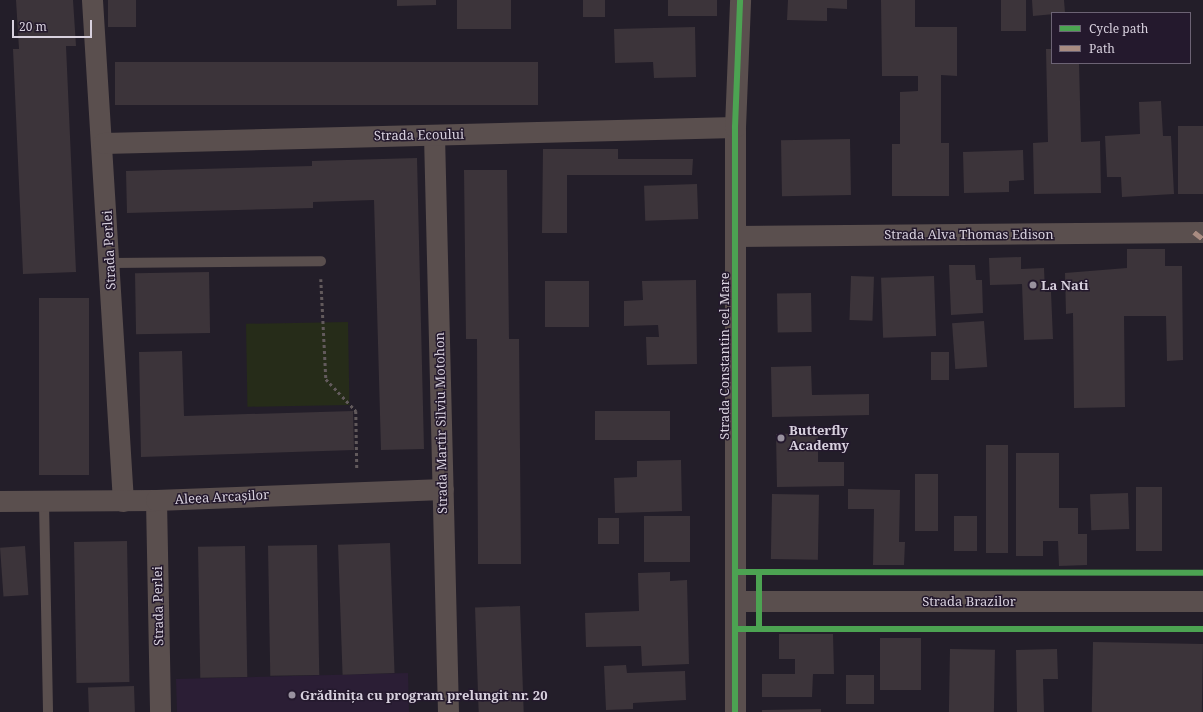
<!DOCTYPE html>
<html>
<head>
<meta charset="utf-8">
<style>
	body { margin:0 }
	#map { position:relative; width:1203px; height:712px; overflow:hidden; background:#231e29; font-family:"Noto Serif",serif }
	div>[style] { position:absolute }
	.built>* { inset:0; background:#2b1e35 }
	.green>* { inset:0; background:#262c19; transform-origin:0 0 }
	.building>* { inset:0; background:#3c343a; transform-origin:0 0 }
	.path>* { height:2.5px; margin-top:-1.25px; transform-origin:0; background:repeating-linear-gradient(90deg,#625a5c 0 3px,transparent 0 6px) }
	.service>* { height:10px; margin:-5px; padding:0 5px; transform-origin:5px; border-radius:5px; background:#5a4f4e }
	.minor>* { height:21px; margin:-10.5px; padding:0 10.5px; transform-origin:10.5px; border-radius:10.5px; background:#5a4f4e }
	.quiet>* { height:5px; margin-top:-2.5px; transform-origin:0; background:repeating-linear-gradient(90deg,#a88b81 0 10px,transparent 0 15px) }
	.cycleway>* { height:6px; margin:-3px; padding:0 3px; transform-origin:3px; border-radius:3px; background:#4ca352 }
	.dots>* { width:11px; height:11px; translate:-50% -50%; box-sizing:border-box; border:2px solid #24192d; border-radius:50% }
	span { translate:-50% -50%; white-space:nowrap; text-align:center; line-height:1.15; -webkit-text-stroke:3px #24192d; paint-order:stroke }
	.street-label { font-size:13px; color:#d8d1de }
	.poi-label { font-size:13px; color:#d8d1de; font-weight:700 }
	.left { translate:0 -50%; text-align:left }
	.legend { position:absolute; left:1051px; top:12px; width:140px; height:52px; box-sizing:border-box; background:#24192d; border:1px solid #6c6374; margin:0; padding:5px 7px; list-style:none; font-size:12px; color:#d8d1de }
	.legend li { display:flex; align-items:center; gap:8px; height:20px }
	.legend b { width:20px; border:1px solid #6c6374 }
	.scale { position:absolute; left:12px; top:20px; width:80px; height:18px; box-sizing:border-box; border:2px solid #d8d1de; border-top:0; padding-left:5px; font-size:12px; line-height:14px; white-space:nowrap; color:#d8d1de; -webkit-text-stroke:3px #24192d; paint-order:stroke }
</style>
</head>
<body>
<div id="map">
	<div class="built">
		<i style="clip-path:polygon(408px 673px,409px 712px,177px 712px,176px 679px)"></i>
	</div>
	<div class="green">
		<i style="left:348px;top:322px;width:83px;height:102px;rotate:89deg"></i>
	</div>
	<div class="building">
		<i style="clip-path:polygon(16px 0,73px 0,76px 46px,66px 46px,76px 272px,23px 274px,13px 49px,19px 49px)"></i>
		<i style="left:108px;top:0;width:28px;height:27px"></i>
		<i style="clip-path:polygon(397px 0,436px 0,436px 5px,397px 6px)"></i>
		<i style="left:457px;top:0;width:54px;height:29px"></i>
		<i style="left:583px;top:0;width:22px;height:17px"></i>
		<i style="left:668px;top:0;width:49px;height:16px"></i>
		<i style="clip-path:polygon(788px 0,847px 0,847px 9px,827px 8px,827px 21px,787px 20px)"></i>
		<i style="clip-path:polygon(881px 0,915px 0,915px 27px,957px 27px,957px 76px,941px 75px,941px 143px,949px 143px,949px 196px,892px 196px,892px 144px,900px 144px,900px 92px,918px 91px,918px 76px,882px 76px)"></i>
		<i style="left:1001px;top:0;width:25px;height:31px"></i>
		<i style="clip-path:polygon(1032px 0,1064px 0,1065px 13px,1033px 16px)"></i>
		<i style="clip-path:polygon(695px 27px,696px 77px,654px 78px,653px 62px,615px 63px,614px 29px)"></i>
		<i style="clip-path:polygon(1046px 49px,1052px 49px,1052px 63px,1079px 63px,1081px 142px,1100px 141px,1101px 193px,1034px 194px,1033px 143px,1048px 142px)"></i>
		<i style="left:538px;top:62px;width:43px;height:423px;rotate:90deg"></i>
		<i style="clip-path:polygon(1161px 101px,1163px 136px,1171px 136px,1174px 194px,1122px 197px,1121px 177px,1107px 177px,1105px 136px,1140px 134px,1139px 102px)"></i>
		<i style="left:1178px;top:126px;width:25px;height:68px"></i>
		<i style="left:850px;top:139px;width:56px;height:69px;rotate:89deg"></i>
		<i style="clip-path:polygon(543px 149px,618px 149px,618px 159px,693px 159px,692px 175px,567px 175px,567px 233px,542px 233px)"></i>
		<i style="clip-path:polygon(1023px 150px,1024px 180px,1009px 181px,1009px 192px,964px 193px,963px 152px)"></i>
		<i style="clip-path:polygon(417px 158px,424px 449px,381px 450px,374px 200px,313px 202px,313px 208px,127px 213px,126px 171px,312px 166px,312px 161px)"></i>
		<i style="clip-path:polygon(464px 170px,507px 170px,509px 339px,519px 339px,521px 564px,478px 564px,477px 339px,466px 339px)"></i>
		<i style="left:697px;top:184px;width:35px;height:53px;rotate:88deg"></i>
		<i style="clip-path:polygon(1127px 249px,1165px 249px,1165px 266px,1182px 266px,1183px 360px,1167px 361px,1166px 316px,1124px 316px,1125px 407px,1074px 408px,1073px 313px,1066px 314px,1065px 273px,1127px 268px)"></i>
		<i style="clip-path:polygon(1021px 257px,1021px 269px,1044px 268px,1045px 292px,1051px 292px,1053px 339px,1024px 340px,1022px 284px,990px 285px,989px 258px)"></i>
		<i style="clip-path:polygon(949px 265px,975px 265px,976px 280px,982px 280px,983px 313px,951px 315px)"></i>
		<i style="left:209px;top:272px;width:61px;height:74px;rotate:89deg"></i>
		<i style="left:851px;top:276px;width:23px;height:44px;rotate:2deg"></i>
		<i style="left:934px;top:276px;width:60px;height:53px;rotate:88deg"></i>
		<i style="clip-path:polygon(696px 280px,697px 364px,647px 365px,646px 337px,659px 337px,658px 325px,624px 326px,624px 301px,643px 300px,642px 281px)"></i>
		<i style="left:545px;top:281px;width:44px;height:46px"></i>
		<i style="left:811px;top:293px;width:39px;height:34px;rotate:89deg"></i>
		<i style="left:39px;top:298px;width:50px;height:177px"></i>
		<i style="left:984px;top:321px;width:46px;height:32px;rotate:86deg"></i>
		<i style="clip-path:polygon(182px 351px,184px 416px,353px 411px,354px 450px,141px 457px,139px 352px)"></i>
		<i style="left:931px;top:352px;width:18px;height:28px"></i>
		<i style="clip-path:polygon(811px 366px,812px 395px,869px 394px,869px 415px,772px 417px,771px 367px)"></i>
		<i style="left:595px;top:411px;width:75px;height:29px"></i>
		<i style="clip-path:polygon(818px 433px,818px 462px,844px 462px,844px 486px,777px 487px,776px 434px)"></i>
		<i style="left:1008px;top:445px;width:108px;height:22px;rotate:90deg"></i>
		<i style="clip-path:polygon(1016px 453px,1059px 453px,1059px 508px,1078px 508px,1078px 534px,1087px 534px,1087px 565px,1059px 566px,1058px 541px,1043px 541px,1043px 556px,1016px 556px)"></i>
		<i style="clip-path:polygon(681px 460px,682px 511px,615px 513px,614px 478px,637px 477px,637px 461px)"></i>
		<i style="left:915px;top:474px;width:23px;height:57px"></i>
		<i style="left:1136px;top:487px;width:26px;height:64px"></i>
		<i style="clip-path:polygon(848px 489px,900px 490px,899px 542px,905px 542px,904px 565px,873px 565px,874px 509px,848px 509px)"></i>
		<i style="left:1128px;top:493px;width:36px;height:38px;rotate:88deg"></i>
		<i style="left:772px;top:494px;width:47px;height:65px;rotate:1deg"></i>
		<i style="left:644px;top:516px;width:46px;height:46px"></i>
		<i style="left:954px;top:516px;width:23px;height:35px"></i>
		<i style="left:598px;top:518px;width:21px;height:26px"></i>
		<i style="left:127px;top:541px;width:141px;height:53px;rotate:89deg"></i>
		<i style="left:390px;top:543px;width:130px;height:52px;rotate:88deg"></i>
		<i style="left:317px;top:545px;width:130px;height:49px;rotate:89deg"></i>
		<i style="left:25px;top:546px;width:49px;height:25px;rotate:86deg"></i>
		<i style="left:245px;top:546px;width:131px;height:47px;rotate:89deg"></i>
		<i style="clip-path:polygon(670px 572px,670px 581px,687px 580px,689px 664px,642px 666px,641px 646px,586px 647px,585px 613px,639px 611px,638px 573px)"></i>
		<i style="left:520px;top:606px;width:106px;height:45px;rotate:88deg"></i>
		<i style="clip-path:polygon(779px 634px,833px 634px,834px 674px,813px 674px,812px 697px,762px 697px,762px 674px,795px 674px,795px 659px,779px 659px)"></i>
		<i style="left:880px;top:638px;width:41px;height:52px"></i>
		<i style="left:1093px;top:642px;width:110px;height:70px;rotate:1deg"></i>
		<i style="left:950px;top:649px;width:45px;height:63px;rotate:1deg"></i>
		<i style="clip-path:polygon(1057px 649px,1058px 679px,1043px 679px,1044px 712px,1017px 712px,1016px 650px)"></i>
		<i style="clip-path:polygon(626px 665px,627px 673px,685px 671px,686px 700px,633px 703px,633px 709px,606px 710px,604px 666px)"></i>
		<i style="left:874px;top:675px;width:29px;height:28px;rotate:90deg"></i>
		<i style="left:134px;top:686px;width:26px;height:46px;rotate:88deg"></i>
		<i style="clip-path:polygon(821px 709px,821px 712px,762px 712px,762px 710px)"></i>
	</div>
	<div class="path">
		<i style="left:321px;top:279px;width:100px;rotate:87.1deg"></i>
		<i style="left:326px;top:379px;width:44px;rotate:46.8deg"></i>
		<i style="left:356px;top:411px;width:57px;rotate:89deg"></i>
	</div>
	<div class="service">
		<i style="left:110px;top:263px;width:211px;rotate:-0.5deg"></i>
		<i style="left:44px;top:502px;width:210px;rotate:88.9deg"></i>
	</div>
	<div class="minor">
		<i style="left:92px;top:0;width:502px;rotate:86.46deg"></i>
		<i style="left:434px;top:135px;width:577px;rotate:88.61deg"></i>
		<i style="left:103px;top:143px;width:632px;rotate:-1.45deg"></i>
		<i style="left:735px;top:236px;width:468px;rotate:-0.5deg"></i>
		<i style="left:156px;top:500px;width:212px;rotate:88.9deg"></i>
		<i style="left:0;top:501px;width:156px;rotate:-0.4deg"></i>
		<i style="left:156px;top:500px;width:287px;rotate:-2.2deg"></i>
		<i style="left:735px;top:601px;width:468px"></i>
		<i style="left:735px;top:712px;width:585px;rotate:-90deg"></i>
		<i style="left:735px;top:127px;width:127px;rotate:-87.7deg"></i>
	</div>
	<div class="quiet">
		<i style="left:1194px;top:232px;width:11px;rotate:38deg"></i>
	</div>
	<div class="cycleway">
		<i style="left:735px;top:572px;width:468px;rotate:0.1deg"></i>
		<i style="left:735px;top:629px;width:468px"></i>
		<i style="left:759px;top:629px;width:57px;rotate:-90deg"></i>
		<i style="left:735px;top:712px;width:585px;rotate:-90deg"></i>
		<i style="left:735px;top:127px;width:127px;rotate:-87.7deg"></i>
	</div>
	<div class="dots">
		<i style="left:1033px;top:285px;background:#99929f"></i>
		<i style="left:781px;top:438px;background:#99929f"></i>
		<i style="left:292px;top:695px;background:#99929f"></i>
	</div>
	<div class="street-label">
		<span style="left:419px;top:135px;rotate:-1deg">Strada Ecoului</span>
		<span style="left:969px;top:234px">Strada Alva Thomas Edison</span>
		<span style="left:109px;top:250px;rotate:-93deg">Strada Perlei</span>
		<span style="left:724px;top:356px;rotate:-90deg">Strada Constantin cel Mare</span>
		<span style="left:441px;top:423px;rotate:-91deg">Strada Martir Silviu Motohon</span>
		<span style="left:222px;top:497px;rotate:-3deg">Aleea Arcașilor</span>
		<span style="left:969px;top:601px">Strada Brazilor</span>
		<span style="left:158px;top:606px;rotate:-91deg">Strada Perlei</span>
	</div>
	<div class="poi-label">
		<span class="left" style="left:1041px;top:285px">La Nati</span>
		<span class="left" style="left:789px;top:438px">Butterfly<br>Academy</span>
		<span class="left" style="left:300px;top:695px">Grădinița cu program prelungit nr. 20</span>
	</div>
	<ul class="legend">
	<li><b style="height:5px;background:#4ca352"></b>Cycle path</li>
	<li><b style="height:5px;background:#a88b81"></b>Path</li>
	</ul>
	<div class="scale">20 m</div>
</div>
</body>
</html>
